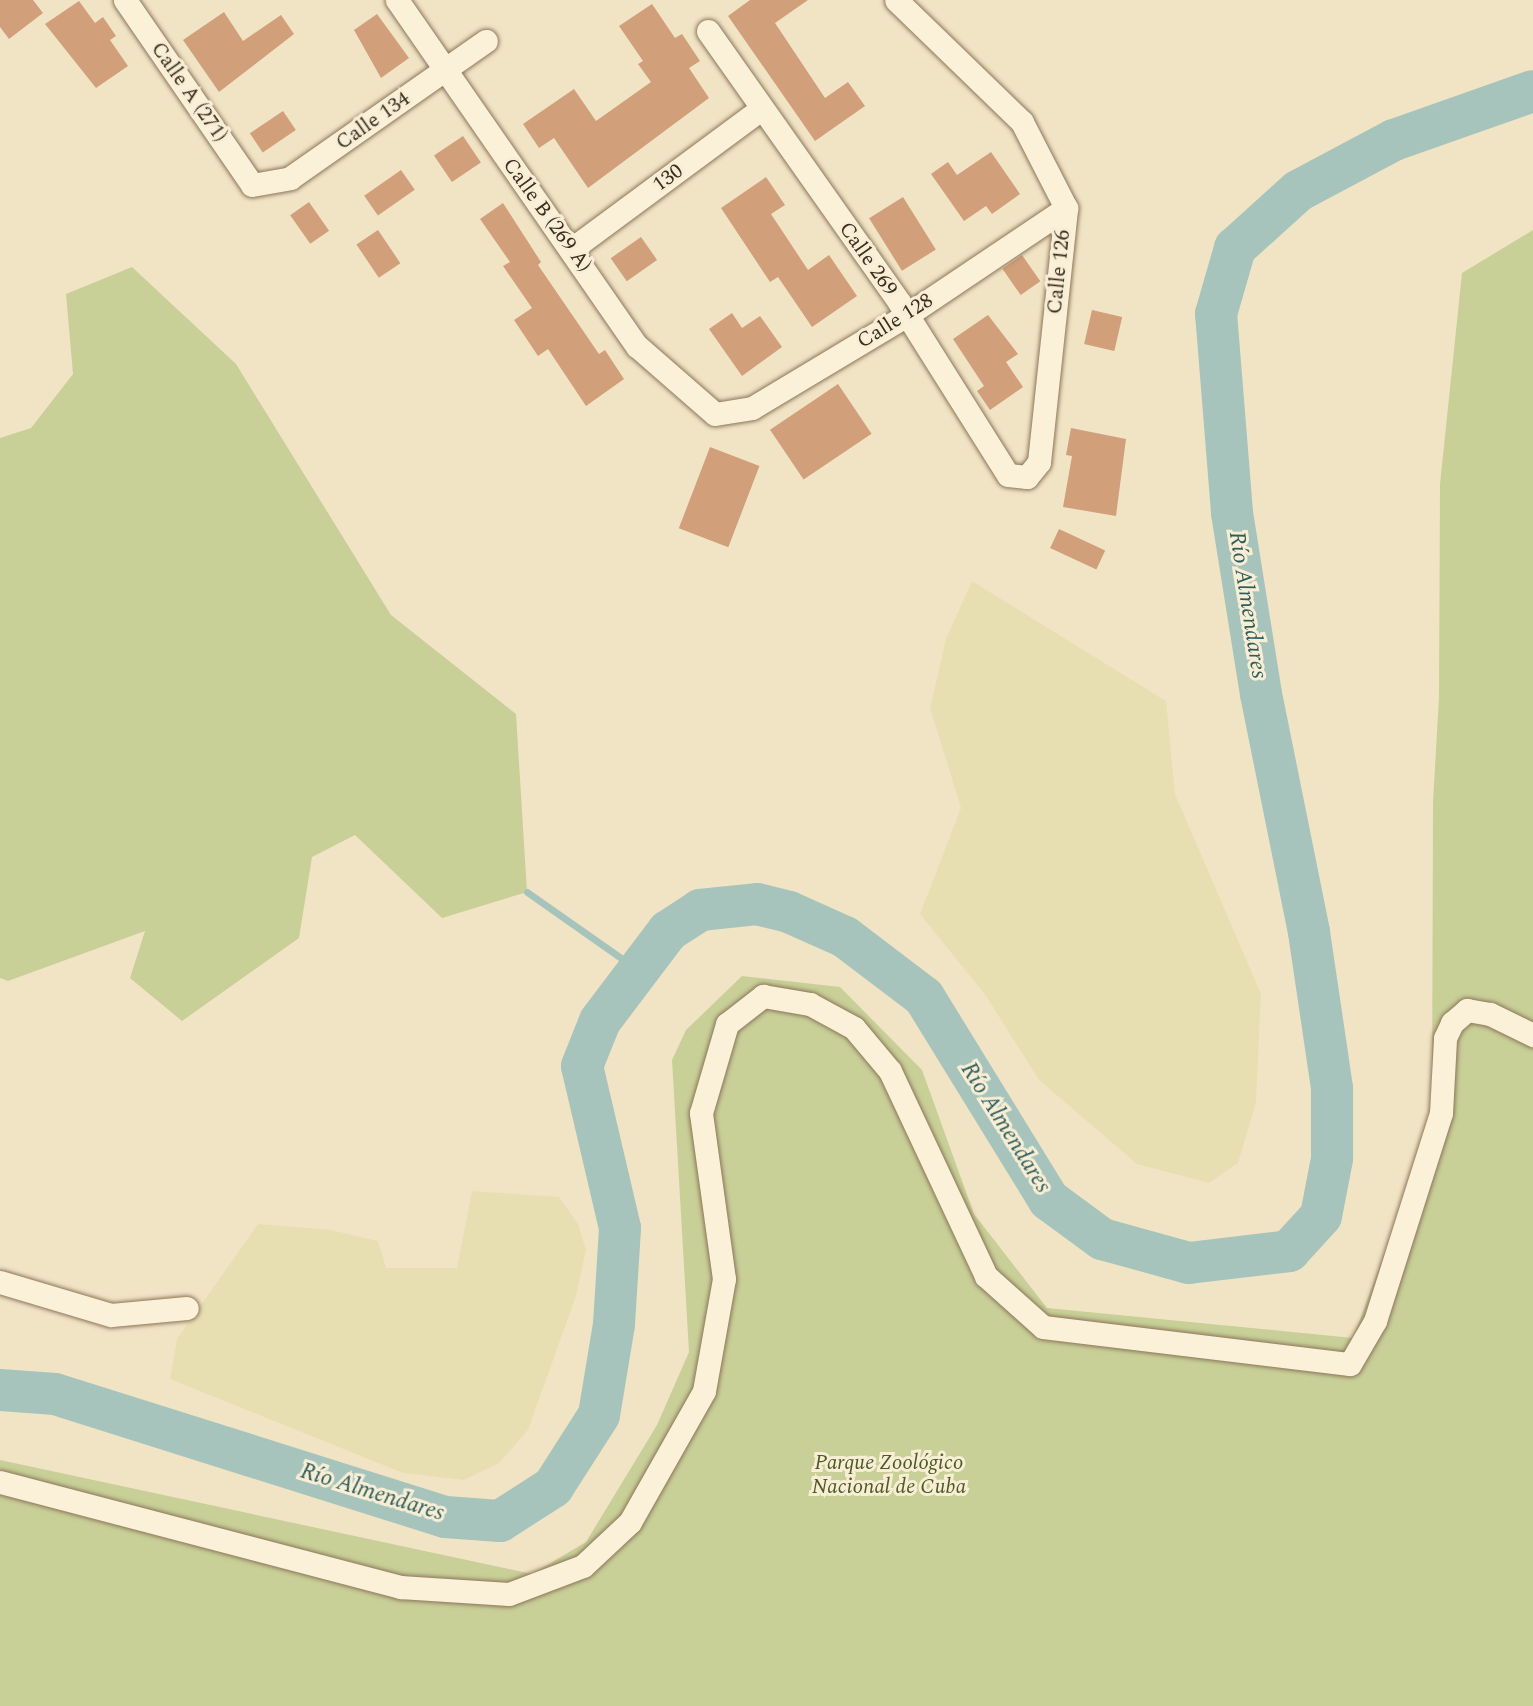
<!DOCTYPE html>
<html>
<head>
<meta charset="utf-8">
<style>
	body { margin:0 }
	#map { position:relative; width:1533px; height:1706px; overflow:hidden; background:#f1e4c5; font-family:Spectral,serif }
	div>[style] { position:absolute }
	.farmland>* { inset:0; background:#e7dfb2 }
	.green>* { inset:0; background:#c8d098 }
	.stream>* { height:7px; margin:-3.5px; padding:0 3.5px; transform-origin:3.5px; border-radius:3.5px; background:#a7c4bc }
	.river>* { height:42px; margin:-21px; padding:0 21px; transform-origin:21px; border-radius:21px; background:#a7c4bc }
	.building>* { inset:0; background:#d19f79; transform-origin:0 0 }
	.roads { filter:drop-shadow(0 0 2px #8d765a) drop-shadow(0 0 2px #8d765a) }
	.minor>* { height:23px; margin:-11.5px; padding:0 11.5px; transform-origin:11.5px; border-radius:11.5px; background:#fbf1d9 }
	span { translate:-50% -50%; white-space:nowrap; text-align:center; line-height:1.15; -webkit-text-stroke:6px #f8eed5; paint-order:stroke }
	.street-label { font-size:21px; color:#3c2d1e }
	.park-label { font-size:21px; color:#4c5a24; font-style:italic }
	.water-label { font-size:23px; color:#2d5d5b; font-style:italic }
</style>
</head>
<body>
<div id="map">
	<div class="farmland">
		<i style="clip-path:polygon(972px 581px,1166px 701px,1175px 794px,1261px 994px,1256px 1103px,1238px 1163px,1209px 1183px,1137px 1164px,1039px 1080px,986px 996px,920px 914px,961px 808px,930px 708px,946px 639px)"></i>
		<i style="clip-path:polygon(472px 1191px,559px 1197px,578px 1224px,586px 1250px,576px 1296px,528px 1430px,499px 1463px,464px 1480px,403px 1473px,170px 1379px,177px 1339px,258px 1224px,331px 1230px,378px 1241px,386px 1268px,457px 1268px)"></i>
	</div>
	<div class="green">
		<i style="clip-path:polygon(1533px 230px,1533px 1706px,0 1706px,0 1460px,532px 1574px,586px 1542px,657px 1425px,689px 1352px,672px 1060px,686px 1030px,742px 976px,840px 987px,922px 1070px,974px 1214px,1047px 1308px,1353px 1338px,1412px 1180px,1432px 1109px,1433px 802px,1439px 697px,1440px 484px,1462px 273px)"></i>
		<i style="clip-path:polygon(132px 267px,236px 364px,391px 615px,516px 714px,527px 892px,442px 918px,355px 835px,312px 857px,299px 938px,182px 1021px,130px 978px,145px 931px,8px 981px,0 978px,0 438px,31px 428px,73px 374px,66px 294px)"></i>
	</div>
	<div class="stream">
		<i style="left:527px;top:892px;width:136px;rotate:35.1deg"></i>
	</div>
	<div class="river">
		<i style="left:0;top:1390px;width:55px;rotate:4.2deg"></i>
		<i style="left:55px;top:1394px;width:409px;rotate:17.5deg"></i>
		<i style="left:445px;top:1517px;width:55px;rotate:4.2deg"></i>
		<i style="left:500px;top:1521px;width:63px;rotate:-32.7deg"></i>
		<i style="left:553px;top:1487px;width:85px;rotate:-57.4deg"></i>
		<i style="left:599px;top:1415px;width:92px;rotate:-80.6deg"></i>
		<i style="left:614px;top:1324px;width:96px;rotate:-86.4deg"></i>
		<i style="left:620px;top:1228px;width:166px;rotate:-103.2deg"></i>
		<i style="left:582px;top:1066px;width:48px;rotate:-68.2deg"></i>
		<i style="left:600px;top:1021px;width:113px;rotate:-52.9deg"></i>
		<i style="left:668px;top:931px;width:38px;rotate:-33deg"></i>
		<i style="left:700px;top:910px;width:57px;rotate:-6deg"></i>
		<i style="left:757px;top:904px;width:33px;rotate:14deg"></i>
		<i style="left:789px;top:912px;width:61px;rotate:24.1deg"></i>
		<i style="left:845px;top:937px;width:99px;rotate:37.2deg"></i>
		<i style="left:924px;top:997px;width:238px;rotate:58.4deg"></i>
		<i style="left:1049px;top:1200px;width:66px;rotate:36.3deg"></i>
		<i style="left:1102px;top:1239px;width:90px;rotate:15.4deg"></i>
		<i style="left:1189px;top:1263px;width:101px;rotate:-6.8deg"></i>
		<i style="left:1289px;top:1251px;width:47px;rotate:-47.6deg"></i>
		<i style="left:1321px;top:1216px;width:58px;rotate:-79.1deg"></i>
		<i style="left:1332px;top:1159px;width:71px;rotate:-90deg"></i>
		<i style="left:1332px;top:1088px;width:158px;rotate:-98.4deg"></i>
		<i style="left:1309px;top:932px;width:243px;rotate:-101.4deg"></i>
		<i style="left:1261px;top:694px;width:184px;rotate:-99.1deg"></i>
		<i style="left:1232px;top:512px;width:199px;rotate:-94.6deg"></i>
		<i style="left:1216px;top:314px;width:69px;rotate:-73.9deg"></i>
		<i style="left:1235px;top:248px;width:85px;rotate:-42.1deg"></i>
		<i style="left:1298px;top:191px;width:109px;rotate:-28deg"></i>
		<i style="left:1394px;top:140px;width:147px;rotate:-19.4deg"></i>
	</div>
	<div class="building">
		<i style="clip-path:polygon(0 0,33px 0,43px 13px,9px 39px,0 27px)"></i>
		<i style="clip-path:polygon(750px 0,808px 0,775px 23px,825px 98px,848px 82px,865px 106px,815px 141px,728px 16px)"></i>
		<i style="clip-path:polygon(79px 1px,95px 23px,103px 17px,116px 36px,110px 40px,128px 66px,96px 88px,45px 24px)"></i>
		<i style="clip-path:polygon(652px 4px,675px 38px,682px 34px,700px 61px,689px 68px,709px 98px,588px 188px,554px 138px,539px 148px,523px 124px,574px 89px,596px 121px,651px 82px,638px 64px,643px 61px,619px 26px)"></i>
		<i style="clip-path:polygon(224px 12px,243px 41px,281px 15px,294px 34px,219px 92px,183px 40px)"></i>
		<i style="clip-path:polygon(377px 14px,409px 58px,381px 78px,354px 30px)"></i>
		<i style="left:283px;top:111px;width:23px;height:40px;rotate:56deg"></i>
		<i style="left:463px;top:136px;width:32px;height:35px;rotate:56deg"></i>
		<i style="clip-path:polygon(991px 152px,1020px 194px,992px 214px,986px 206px,964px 221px,931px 174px,948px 162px,957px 175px)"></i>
		<i style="left:401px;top:170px;width:24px;height:45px;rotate:55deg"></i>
		<i style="clip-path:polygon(766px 177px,785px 205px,771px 214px,808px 270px,829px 255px,857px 296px,812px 327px,778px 277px,770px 282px,721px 208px)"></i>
		<i style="left:903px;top:197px;width:62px;height:40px;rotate:58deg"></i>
		<i style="left:309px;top:202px;width:35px;height:23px;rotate:55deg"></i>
		<i style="clip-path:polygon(503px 203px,541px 262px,538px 265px,599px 354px,605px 350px,624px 379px,586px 406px,548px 349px,538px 356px,514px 320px,532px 308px,503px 266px,510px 262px,480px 219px)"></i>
		<i style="left:378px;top:230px;width:40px;height:26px;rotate:56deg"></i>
		<i style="left:641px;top:237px;width:28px;height:37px;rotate:55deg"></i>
		<i style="left:1022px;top:255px;width:32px;height:24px;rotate:55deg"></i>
		<i style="left:1092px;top:310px;width:31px;height:35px;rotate:13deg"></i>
		<i style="clip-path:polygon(732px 313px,742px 328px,760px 316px,782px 347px,742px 376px,709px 329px)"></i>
		<i style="clip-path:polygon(988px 315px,1018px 354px,1006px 362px,1023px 387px,990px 410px,977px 391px,984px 386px,953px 339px)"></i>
		<i style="left:838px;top:384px;width:60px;height:82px;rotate:56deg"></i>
		<i style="clip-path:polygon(1071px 428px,1126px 439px,1116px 516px,1063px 507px,1072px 456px,1066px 455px)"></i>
		<i style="left:710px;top:447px;width:53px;height:87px;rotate:21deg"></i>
		<i style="left:1059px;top:529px;width:51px;height:21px;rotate:25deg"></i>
	</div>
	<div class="roads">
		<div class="minor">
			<i style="left:125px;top:0;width:224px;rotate:55.5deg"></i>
			<i style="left:252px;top:185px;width:39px;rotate:-10deg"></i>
			<i style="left:290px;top:178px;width:239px;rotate:-35deg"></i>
			<i style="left:397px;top:0;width:421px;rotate:55.3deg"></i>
			<i style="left:637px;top:346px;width:103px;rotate:41.1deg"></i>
			<i style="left:715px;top:414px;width:37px;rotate:-9deg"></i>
			<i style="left:752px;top:408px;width:181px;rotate:-31deg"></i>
			<i style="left:907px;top:315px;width:192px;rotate:-33.9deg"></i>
			<i style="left:708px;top:31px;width:332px;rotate:54.8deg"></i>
			<i style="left:899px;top:302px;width:204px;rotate:57.8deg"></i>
			<i style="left:1008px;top:475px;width:19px;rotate:6deg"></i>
			<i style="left:1027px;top:477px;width:19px;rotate:-51deg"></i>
			<i style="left:1039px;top:462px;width:255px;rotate:-83.9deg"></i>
			<i style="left:1066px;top:208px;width:97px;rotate:-117.1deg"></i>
			<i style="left:1022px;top:122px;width:175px;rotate:-135.9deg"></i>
			<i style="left:573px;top:248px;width:235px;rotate:-36.5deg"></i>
			<i style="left:0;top:1282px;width:116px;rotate:16.6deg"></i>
			<i style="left:111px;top:1315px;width:76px;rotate:-5.3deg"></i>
			<i style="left:0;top:1482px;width:414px;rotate:14.7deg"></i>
			<i style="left:400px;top:1587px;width:109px;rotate:3.7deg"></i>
			<i style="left:509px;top:1594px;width:79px;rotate:-20.7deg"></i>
			<i style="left:583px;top:1566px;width:64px;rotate:-43.1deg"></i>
			<i style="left:630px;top:1522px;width:150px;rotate:-60.5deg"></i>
			<i style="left:704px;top:1391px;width:114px;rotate:-79.9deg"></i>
			<i style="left:724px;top:1279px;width:168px;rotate:-97.9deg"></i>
			<i style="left:701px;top:1113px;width:93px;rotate:-73.7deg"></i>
			<i style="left:727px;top:1024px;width:46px;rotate:-37.9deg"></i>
			<i style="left:763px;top:996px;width:48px;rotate:9.7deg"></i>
			<i style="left:810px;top:1004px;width:50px;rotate:28.6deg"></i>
			<i style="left:854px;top:1028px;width:56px;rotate:50.1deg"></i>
			<i style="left:890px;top:1071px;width:226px;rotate:64.9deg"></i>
			<i style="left:986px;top:1276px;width:76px;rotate:41.8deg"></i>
			<i style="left:1043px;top:1327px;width:309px;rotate:6.9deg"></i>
			<i style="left:1350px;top:1364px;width:50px;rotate:-59.8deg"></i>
			<i style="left:1375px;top:1321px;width:218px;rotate:-72.4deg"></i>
			<i style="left:1441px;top:1113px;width:75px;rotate:-86.9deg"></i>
			<i style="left:1445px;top:1038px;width:17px;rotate:-65deg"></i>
			<i style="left:1452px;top:1023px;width:20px;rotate:-41deg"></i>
			<i style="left:1467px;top:1010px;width:23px;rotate:10deg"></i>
			<i style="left:1490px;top:1014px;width:48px;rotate:26deg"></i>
		</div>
	</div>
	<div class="street-label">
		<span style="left:189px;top:92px;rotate:55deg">Calle A (271)</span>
		<span style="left:373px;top:121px;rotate:-35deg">Calle 134</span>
		<span style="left:668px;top:178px;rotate:-36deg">130</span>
		<span style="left:547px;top:215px;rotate:54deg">Calle B (269 A)</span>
		<span style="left:868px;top:259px;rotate:55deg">Calle 269</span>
		<span style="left:1059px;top:272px;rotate:-84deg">Calle 126</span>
		<span style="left:895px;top:321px;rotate:-32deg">Calle 128</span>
	</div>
	<div class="park-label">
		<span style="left:889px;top:1475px">Parque Zoológico<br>Nacional de Cuba</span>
	</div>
	<div class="water-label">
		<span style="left:1247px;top:605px;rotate:81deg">Río Almendares</span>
		<span style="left:1005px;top:1128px;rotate:58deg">Río Almendares</span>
		<span style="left:372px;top:1493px;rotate:17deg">Río Almendares</span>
	</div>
</div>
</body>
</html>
